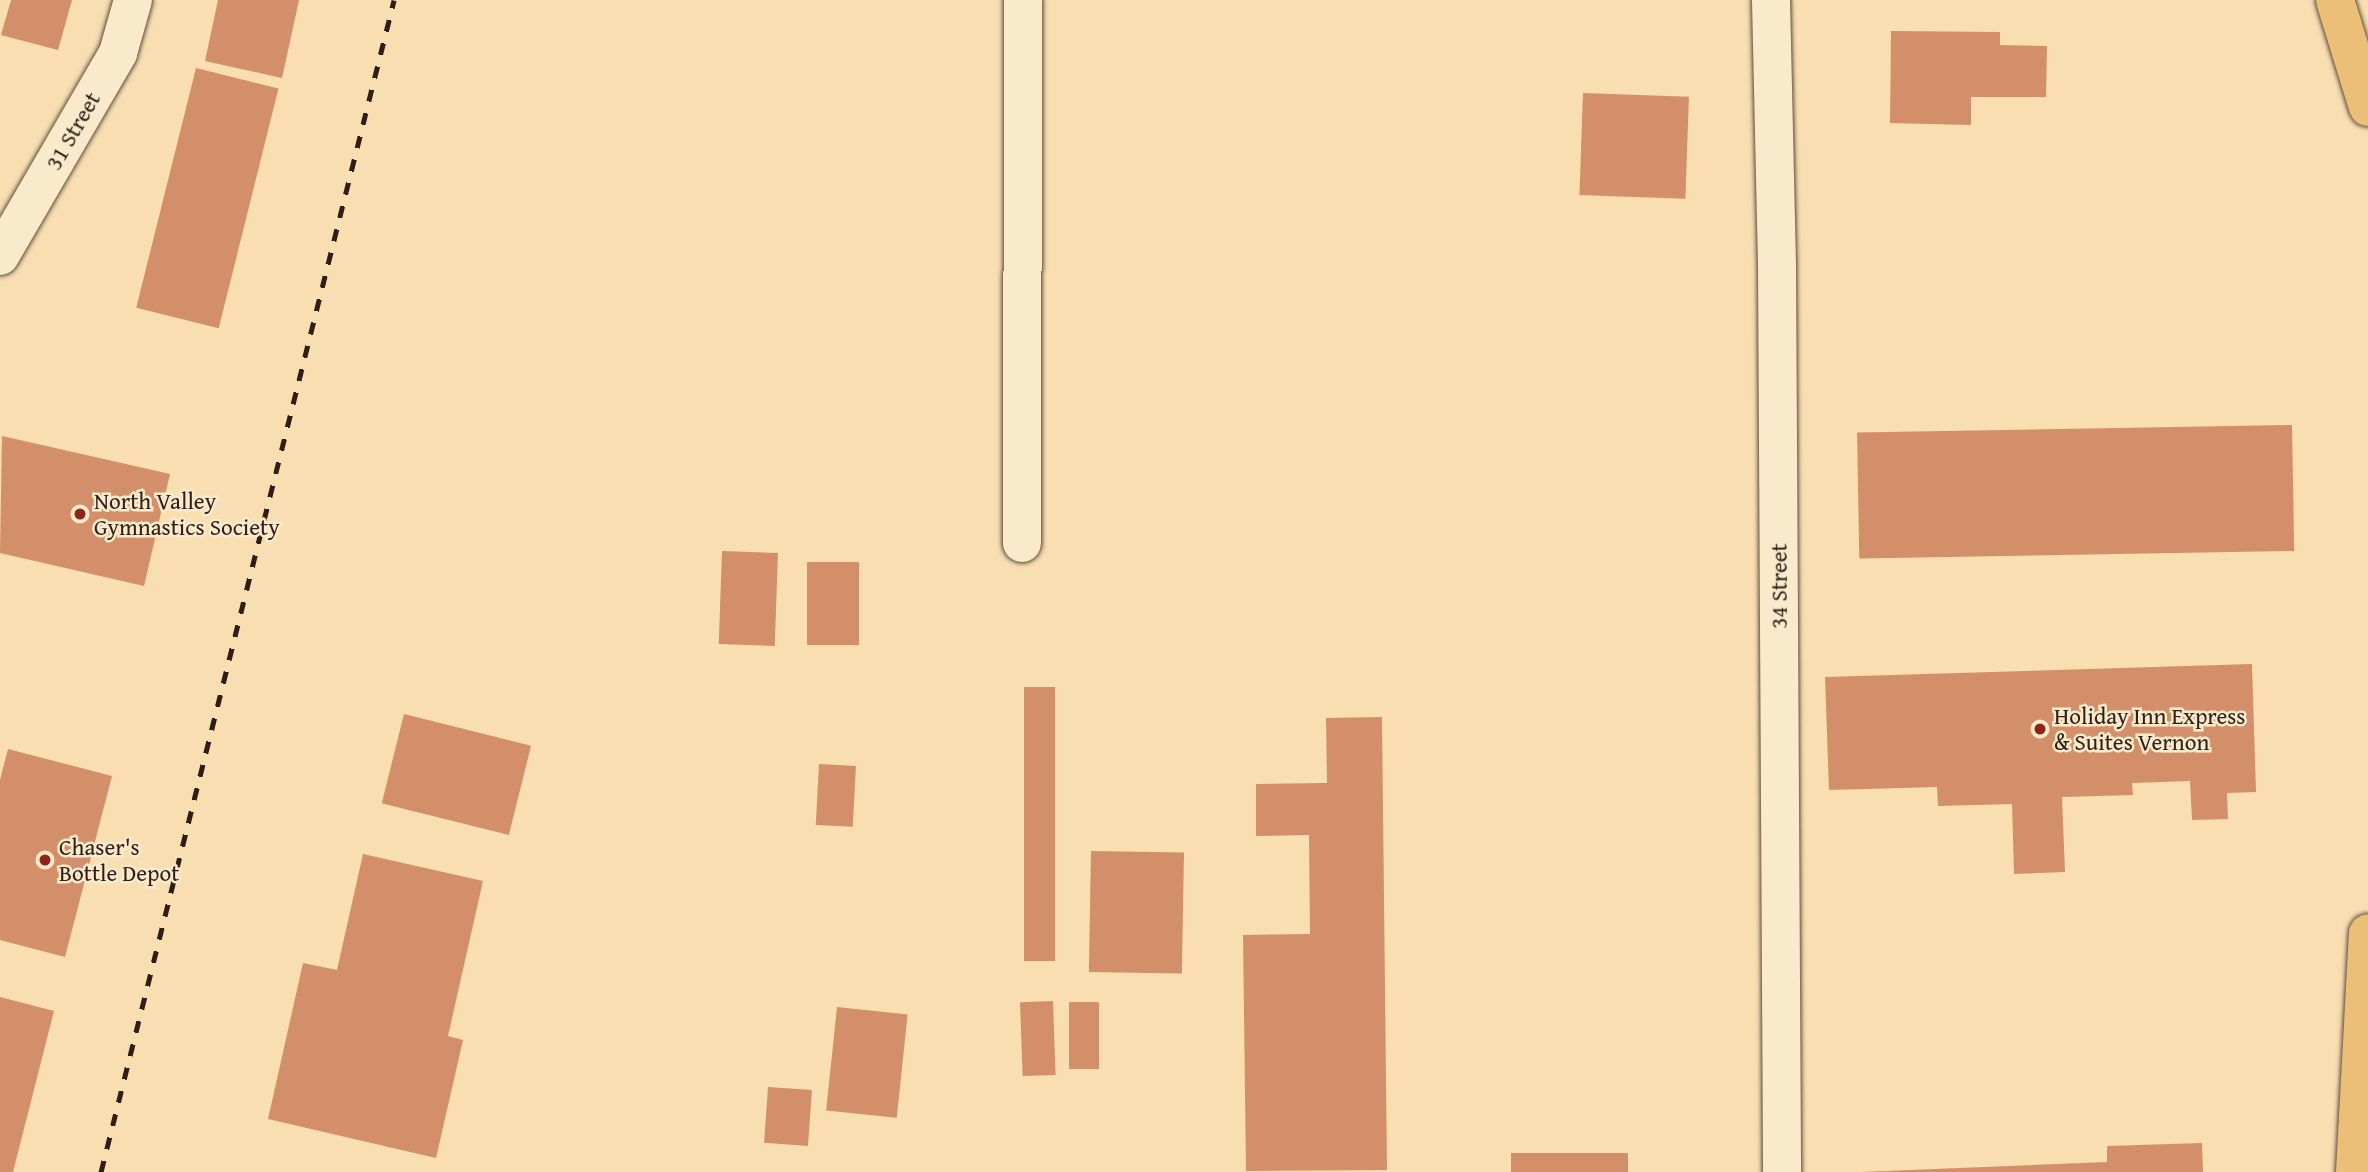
<!DOCTYPE html>
<html>
<head>
<meta charset="utf-8">
<style>
	body { margin:0 }
	#map { position:relative; width:2368px; height:1172px; overflow:hidden; background:#f8deb1; font-family:"Gentium Book Plus",serif }
	div>[style] { position:absolute }
	.building>* { inset:0; background:#d38f69; transform-origin:0 0 }
	.roads { filter:drop-shadow(0 0 2px #604e3d) drop-shadow(0 0 2px #604e3d) }
	.minor>* { height:38px; margin:-19px; padding:0 19px; transform-origin:19px; border-radius:19px; background:#faeacc }
	.highway>* { height:38px; margin:-19px; padding:0 19px; transform-origin:19px; border-radius:19px; background:#ecbf78 }
	.rail>* { height:5px; margin-top:-2.5px; transform-origin:0; background:repeating-linear-gradient(90deg,#2e1e16 0 12px,transparent 0 24px) }
	.dots>* { width:19px; height:19px; translate:-50% -50%; box-sizing:border-box; border:4px solid #faeacc; border-radius:50% }
	span { translate:-50% -50%; white-space:nowrap; text-align:center; line-height:1.15; -webkit-text-stroke:5px #faeacc; paint-order:stroke }
	.street-label { font-size:23px; color:#2e1e16 }
	.poi-label { font-size:23px; color:#2e1e16 }
	.left { translate:0 -50%; text-align:left }
</style>
</head>
<body>
<div id="map">
	<div class="building">
		<i style="clip-path:polygon(11px 0,72px 0,58px 50px,1px 35px)"></i>
		<i style="clip-path:polygon(218px 0,299px 0,282px 78px,205px 61px)"></i>
		<i style="clip-path:polygon(1891px 31px,2000px 32px,2000px 45px,2047px 46px,2046px 97px,1971px 97px,1971px 125px,1890px 123px)"></i>
		<i style="left:196px;top:68px;width:85px;height:247px;rotate:14deg"></i>
		<i style="left:1583px;top:93px;width:106px;height:102px;rotate:2deg"></i>
		<i style="left:2292px;top:425px;width:126px;height:435px;rotate:89deg"></i>
		<i style="clip-path:polygon(2px 436px,170px 474px,144px 586px,0 553px)"></i>
		<i style="left:722px;top:551px;width:56px;height:93px;rotate:2deg"></i>
		<i style="left:807px;top:562px;width:52px;height:83px"></i>
		<i style="clip-path:polygon(2252px 664px,2256px 792px,2227px 793px,2228px 819px,2192px 820px,2190px 781px,2132px 783px,2133px 795px,2062px 797px,2065px 872px,2014px 874px,2012px 804px,1938px 806px,1937px 787px,1829px 790px,1825px 677px)"></i>
		<i style="left:1024px;top:687px;width:31px;height:274px"></i>
		<i style="left:404px;top:714px;width:131px;height:92px;rotate:14deg"></i>
		<i style="clip-path:polygon(1382px 717px,1387px 1170px,1246px 1171px,1243px 935px,1310px 934px,1309px 835px,1256px 836px,1256px 784px,1327px 783px,1326px 718px)"></i>
		<i style="clip-path:polygon(8px 749px,112px 776px,65px 957px,0 940px,0 780px)"></i>
		<i style="left:819px;top:764px;width:37px;height:61px;rotate:3deg"></i>
		<i style="left:1091px;top:851px;width:93px;height:121px;rotate:1deg"></i>
		<i style="clip-path:polygon(363px 854px,483px 881px,448px 1036px,463px 1040px,436px 1158px,268px 1119px,303px 963px,337px 970px)"></i>
		<i style="clip-path:polygon(0 997px,54px 1011px,13px 1172px,0 1172px)"></i>
		<i style="left:1053px;top:1001px;width:74px;height:33px;rotate:88deg"></i>
		<i style="left:1069px;top:1002px;width:30px;height:67px"></i>
		<i style="left:837px;top:1007px;width:71px;height:104px;rotate:6deg"></i>
		<i style="left:768px;top:1087px;width:44px;height:56px;rotate:4deg"></i>
		<i style="clip-path:polygon(2202px 1143px,2203px 1172px,1860px 1172px,2107px 1162px,2107px 1146px)"></i>
		<i style="left:1628px;top:1153px;width:19px;height:117px;rotate:90deg"></i>
	</div>
	<div class="roads">
		<div class="minor">
			<i style="left:1771px;top:0;width:265px;rotate:88.7deg"></i>
			<i style="left:1777px;top:265px;width:907px;rotate:89.68deg"></i>
			<i style="left:0;top:256px;width:235px;rotate:-59.8deg"></i>
			<i style="left:118px;top:53px;width:55px;rotate:-74.2deg"></i>
			<i style="left:1022px;top:543px;width:543px;rotate:-89.89deg"></i>
		</div>
		<div class="highway">
			<i style="left:2335px;top:0;width:112px;rotate:72.9deg"></i>
			<i style="left:2355px;top:1172px;width:239px;rotate:-86.9deg"></i>
		</div>
	</div>
	<div class="rail">
		<i style="left:101px;top:1172px;width:1208px;rotate:-75.96deg"></i>
	</div>
	<div class="dots">
		<i style="left:80px;top:514px;background:#8f2418"></i>
		<i style="left:2040px;top:729px;background:#8f2418"></i>
		<i style="left:45px;top:860px;background:#8f2418"></i>
	</div>
	<div class="street-label">
		<span style="left:73px;top:131px;rotate:-60deg">31 Street</span>
		<span style="left:1779px;top:586px;rotate:-90deg">34 Street</span>
	</div>
	<div class="poi-label">
		<span class="left" style="left:94px;top:514px">North Valley<br>Gymnastics Society</span>
		<span class="left" style="left:2054px;top:729px">Holiday Inn Express<br>&amp; Suites Vernon</span>
		<span class="left" style="left:59px;top:860px">Chaser's<br>Bottle Depot</span>
	</div>
</div>
</body>
</html>
